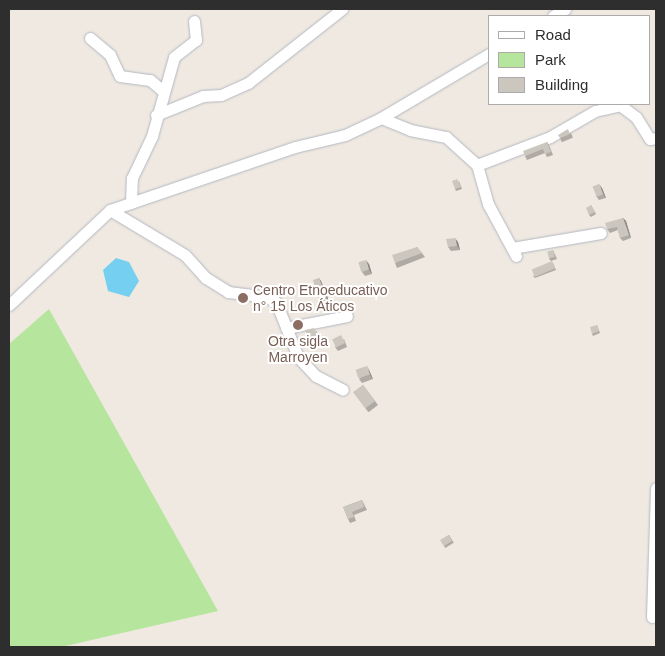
<!DOCTYPE html>
<html>
<head>
<meta charset="utf-8">
<style>
	body { margin:0 }
	#map { position:relative; width:665px; height:656px; overflow:hidden; background:#efe9e1; font-family:Helvetica,sans-serif }
	div>[style] { position:absolute }
	.green>* { inset:0; background:#b6e59e }
	.water>* { inset:0; background:#75cff0 }
	.roads { filter:drop-shadow(0 0 1px #b4b7c1) drop-shadow(0 0 1px #b4b7c1) }
	.minor>* { height:11px; margin:-5.5px; padding:0 5.5px; transform-origin:5.5px; border-radius:5.5px; background:#fff }
	.wall>* { inset:0; background:#afaba4; transform-origin:0 0 }
	.shaded-wall>* { inset:0; background:#8e8b86 }
	.building>* { inset:0; background:#cbc7bf; transform-origin:0 0 }
	.dots>* { width:14px; height:14px; translate:-50% -50%; box-sizing:border-box; border:2px solid #fff; border-radius:50% }
	span { translate:-50% -50%; white-space:nowrap; text-align:center; line-height:1.15; -webkit-text-stroke:4px #fff; paint-order:stroke }
	.education-label { font-size:14px; color:#785e54 }
	.left { translate:0 -50%; text-align:left }
	.frame { position:absolute; inset:0; border:10px solid #2e2e2e; pointer-events:none }
	.legend { position:absolute; left:488px; top:15px; width:162px; height:90px; box-sizing:border-box; background:#fff; border:1px solid #ababab; margin:0; padding:6px 9px; list-style:none; font-size:15px; color:#2e2e2e }
	.legend li { display:flex; align-items:center; gap:10px; height:25px }
	.legend b { width:25px; border:1px solid #ababab }
</style>
</head>
<body>
<div id="map">
	<div class="green">
		<i style="clip-path:polygon(49px 309px,218px 611px,61px 647px,9px 647px,9px 344px)"></i>
	</div>
	<div class="water">
		<i style="clip-path:polygon(116px 258px,129px 262px,139px 281px,129px 297px,108px 291px,103px 270px)"></i>
	</div>
	<div class="roads">
		<div class="minor">
			<i style="left:553px;top:16px;width:14px;rotate:-30deg"></i>
			<i style="left:90px;top:38px;width:26px;rotate:40deg"></i>
			<i style="left:110px;top:55px;width:23px;rotate:65deg"></i>
			<i style="left:120px;top:76px;width:30px;rotate:8deg"></i>
			<i style="left:150px;top:80px;width:17px;rotate:40deg"></i>
			<i style="left:156px;top:115px;width:51px;rotate:-22deg"></i>
			<i style="left:203px;top:96px;width:18px;rotate:-3deg"></i>
			<i style="left:221px;top:95px;width:30px;rotate:-24deg"></i>
			<i style="left:248px;top:83px;width:120px;rotate:-38.2deg"></i>
			<i style="left:381px;top:118px;width:31px;rotate:22deg"></i>
			<i style="left:410px;top:130px;width:37px;rotate:11deg"></i>
			<i style="left:446px;top:137px;width:42px;rotate:42.1deg"></i>
			<i style="left:477px;top:165px;width:41px;rotate:74.2deg"></i>
			<i style="left:488px;top:204px;width:59px;rotate:61.7deg"></i>
			<i style="left:477px;top:165px;width:78px;rotate:-21deg"></i>
			<i style="left:550px;top:137px;width:52px;rotate:-30deg"></i>
			<i style="left:595px;top:111px;width:26px;rotate:-13deg"></i>
			<i style="left:620px;top:105px;width:20px;rotate:37deg"></i>
			<i style="left:636px;top:117px;width:26px;rotate:58deg"></i>
			<i style="left:650px;top:139px;width:6px;rotate:-9deg"></i>
			<i style="left:131px;top:203px;width:25px;rotate:-88deg"></i>
			<i style="left:132px;top:178px;width:47px;rotate:-64.5deg"></i>
			<i style="left:152px;top:136px;width:82px;rotate:-74.4deg"></i>
			<i style="left:174px;top:57px;width:28px;rotate:-38deg"></i>
			<i style="left:196px;top:40px;width:19px;rotate:-96deg"></i>
			<i style="left:110px;top:210px;width:87px;rotate:31deg"></i>
			<i style="left:185px;top:255px;width:31px;rotate:48deg"></i>
			<i style="left:206px;top:278px;width:26px;rotate:32deg"></i>
			<i style="left:228px;top:292px;width:39px;rotate:7deg"></i>
			<i style="left:267px;top:297px;width:10px;rotate:29deg"></i>
			<i style="left:276px;top:302px;width:59px;rotate:68.2deg"></i>
			<i style="left:298px;top:357px;width:26px;rotate:47deg"></i>
			<i style="left:316px;top:376px;width:30px;rotate:27deg"></i>
			<i style="left:512px;top:248px;width:90px;rotate:-9.6deg"></i>
			<i style="left:9px;top:305px;width:139px;rotate:-43.2deg"></i>
			<i style="left:110px;top:210px;width:195px;rotate:-18.8deg"></i>
			<i style="left:295px;top:147px;width:51px;rotate:-13.5deg"></i>
			<i style="left:345px;top:135px;width:40px;rotate:-25deg"></i>
			<i style="left:381px;top:118px;width:126px;rotate:-30.7deg"></i>
			<i style="left:286px;top:328px;width:62px;rotate:-11.1deg"></i>
			<i style="left:652px;top:617px;width:129px;rotate:-88.2deg"></i>
		</div>
	</div>
	<div class="wall">
		<i style="left:571px;top:133px;width:5px;height:12px;rotate:68deg"></i>
		<i style="clip-path:polygon(547px 142px,549px 145px,553px 155px,547px 157px,545px 153px,527px 160px,525px 156px)"></i>
		<i style="clip-path:polygon(459px 181px,462px 189px,456px 191px,455px 189px)"></i>
		<i style="clip-path:polygon(602px 188px,606px 198px,599px 200px,596px 196px)"></i>
		<i style="clip-path:polygon(591px 205px,596px 214px,591px 217px,589px 215px)"></i>
		<i style="clip-path:polygon(623px 218px,626px 221px,631px 238px,623px 241px,620px 238px,618px 230px,610px 233px,607px 229px)"></i>
		<i style="clip-path:polygon(458px 242px,460px 250px,451px 251px,448px 247px)"></i>
		<i style="clip-path:polygon(417px 247px,425px 257px,397px 268px,395px 263px)"></i>
		<i style="clip-path:polygon(553px 250px,557px 259px,551px 261px,549px 259px)"></i>
		<i style="clip-path:polygon(553px 263px,556px 270px,535px 278px,533px 276px)"></i>
		<i style="clip-path:polygon(369px 264px,372px 274px,365px 276px,362px 272px)"></i>
		<i style="clip-path:polygon(319px 278px,321px 281px,333px 311px,324px 313px,322px 309px)"></i>
		<i style="clip-path:polygon(597px 325px,600px 333px,593px 336px,592px 334px)"></i>
		<i style="clip-path:polygon(316px 330px,320px 343px,313px 347px,312px 345px)"></i>
		<i style="clip-path:polygon(344px 339px,347px 347px,338px 351px,335px 347px)"></i>
		<i style="clip-path:polygon(369px 370px,373px 379px,362px 383px,359px 379px)"></i>
		<i style="left:363px;top:385px;width:25px;height:12px;rotate:53deg"></i>
		<i style="clip-path:polygon(362px 500px,367px 510px,354px 515px,356px 521px,350px 523px,348px 519px,343px 507px)"></i>
		<i style="left:449px;top:535px;width:9px;height:10px;rotate:58deg"></i>
	</div>
	<div class="shaded-wall">
		<i style="clip-path:polygon(599px 184px,602px 188px,606px 198px,603px 194px)"></i>
		<i style="clip-path:polygon(623px 218px,626px 221px,631px 238px,629px 235px)"></i>
		<i style="clip-path:polygon(455px 238px,458px 242px,460px 250px,457px 246px)"></i>
		<i style="clip-path:polygon(366px 260px,369px 264px,372px 274px,369px 270px)"></i>
		<i style="clip-path:polygon(319px 278px,321px 281px,333px 311px,330px 308px)"></i>
		<i style="clip-path:polygon(367px 366px,369px 370px,373px 379px,370px 375px)"></i>
	</div>
	<div class="building">
		<i style="clip-path:polygon(568px 129px,570px 134px,560px 138px,558px 135px)"></i>
		<i style="clip-path:polygon(547px 142px,551px 152px,545px 154px,543px 149px,525px 156px,523px 151px)"></i>
		<i style="clip-path:polygon(457px 179px,461px 187px,455px 189px,452px 181px)"></i>
		<i style="left:599px;top:184px;width:11px;height:7px;rotate:68deg"></i>
		<i style="clip-path:polygon(591px 205px,595px 212px,589px 215px,586px 208px)"></i>
		<i style="clip-path:polygon(623px 218px,629px 235px,620px 238px,617px 227px,607px 229px,605px 223px)"></i>
		<i style="clip-path:polygon(455px 238px,457px 246px,448px 247px,446px 239px)"></i>
		<i style="clip-path:polygon(417px 247px,422px 253px,395px 263px,392px 255px)"></i>
		<i style="left:553px;top:250px;width:7px;height:6px;rotate:74deg"></i>
		<i style="left:366px;top:260px;width:10px;height:8px;rotate:73deg"></i>
		<i style="left:552px;top:261px;width:8px;height:22px;rotate:67deg"></i>
		<i style="clip-path:polygon(319px 278px,330px 308px,322px 309px,313px 280px)"></i>
		<i style="clip-path:polygon(597px 325px,599px 331px,592px 334px,590px 327px)"></i>
		<i style="clip-path:polygon(314px 328px,319px 341px,312px 345px,305px 330px)"></i>
		<i style="left:341px;top:335px;width:9px;height:10px;rotate:63deg"></i>
		<i style="left:367px;top:366px;width:9px;height:12px;rotate:72deg"></i>
		<i style="left:363px;top:385px;width:20px;height:12px;rotate:53deg"></i>
		<i style="clip-path:polygon(362px 500px,364px 507px,352px 512px,354px 517px,348px 519px,343px 507px)"></i>
		<i style="clip-path:polygon(449px 535px,452px 541px,444px 546px,440px 540px)"></i>
	</div>
	<div class="dots">
		<i style="left:243px;top:298px;background:#8d6e63"></i>
		<i style="left:298px;top:325px;background:#8d6e63"></i>
	</div>
	<div class="education-label">
		<span class="left" style="left:253px;top:298px">Centro Etnoeducativo<br>n° 15 Los Áticos</span>
		<span style="left:298px;top:349px">Otra sigla<br>Marroyen</span>
	</div>
	<div class="frame"></div>
	<ul class="legend">
	<li><b style="height:6px;background:#fff"></b>Road</li>
	<li><b style="height:14px;background:#b6e59e"></b>Park</li>
	<li><b style="height:14px;background:#cbc7bf"></b>Building</li>
	</ul>
</div>
</body>
</html>
